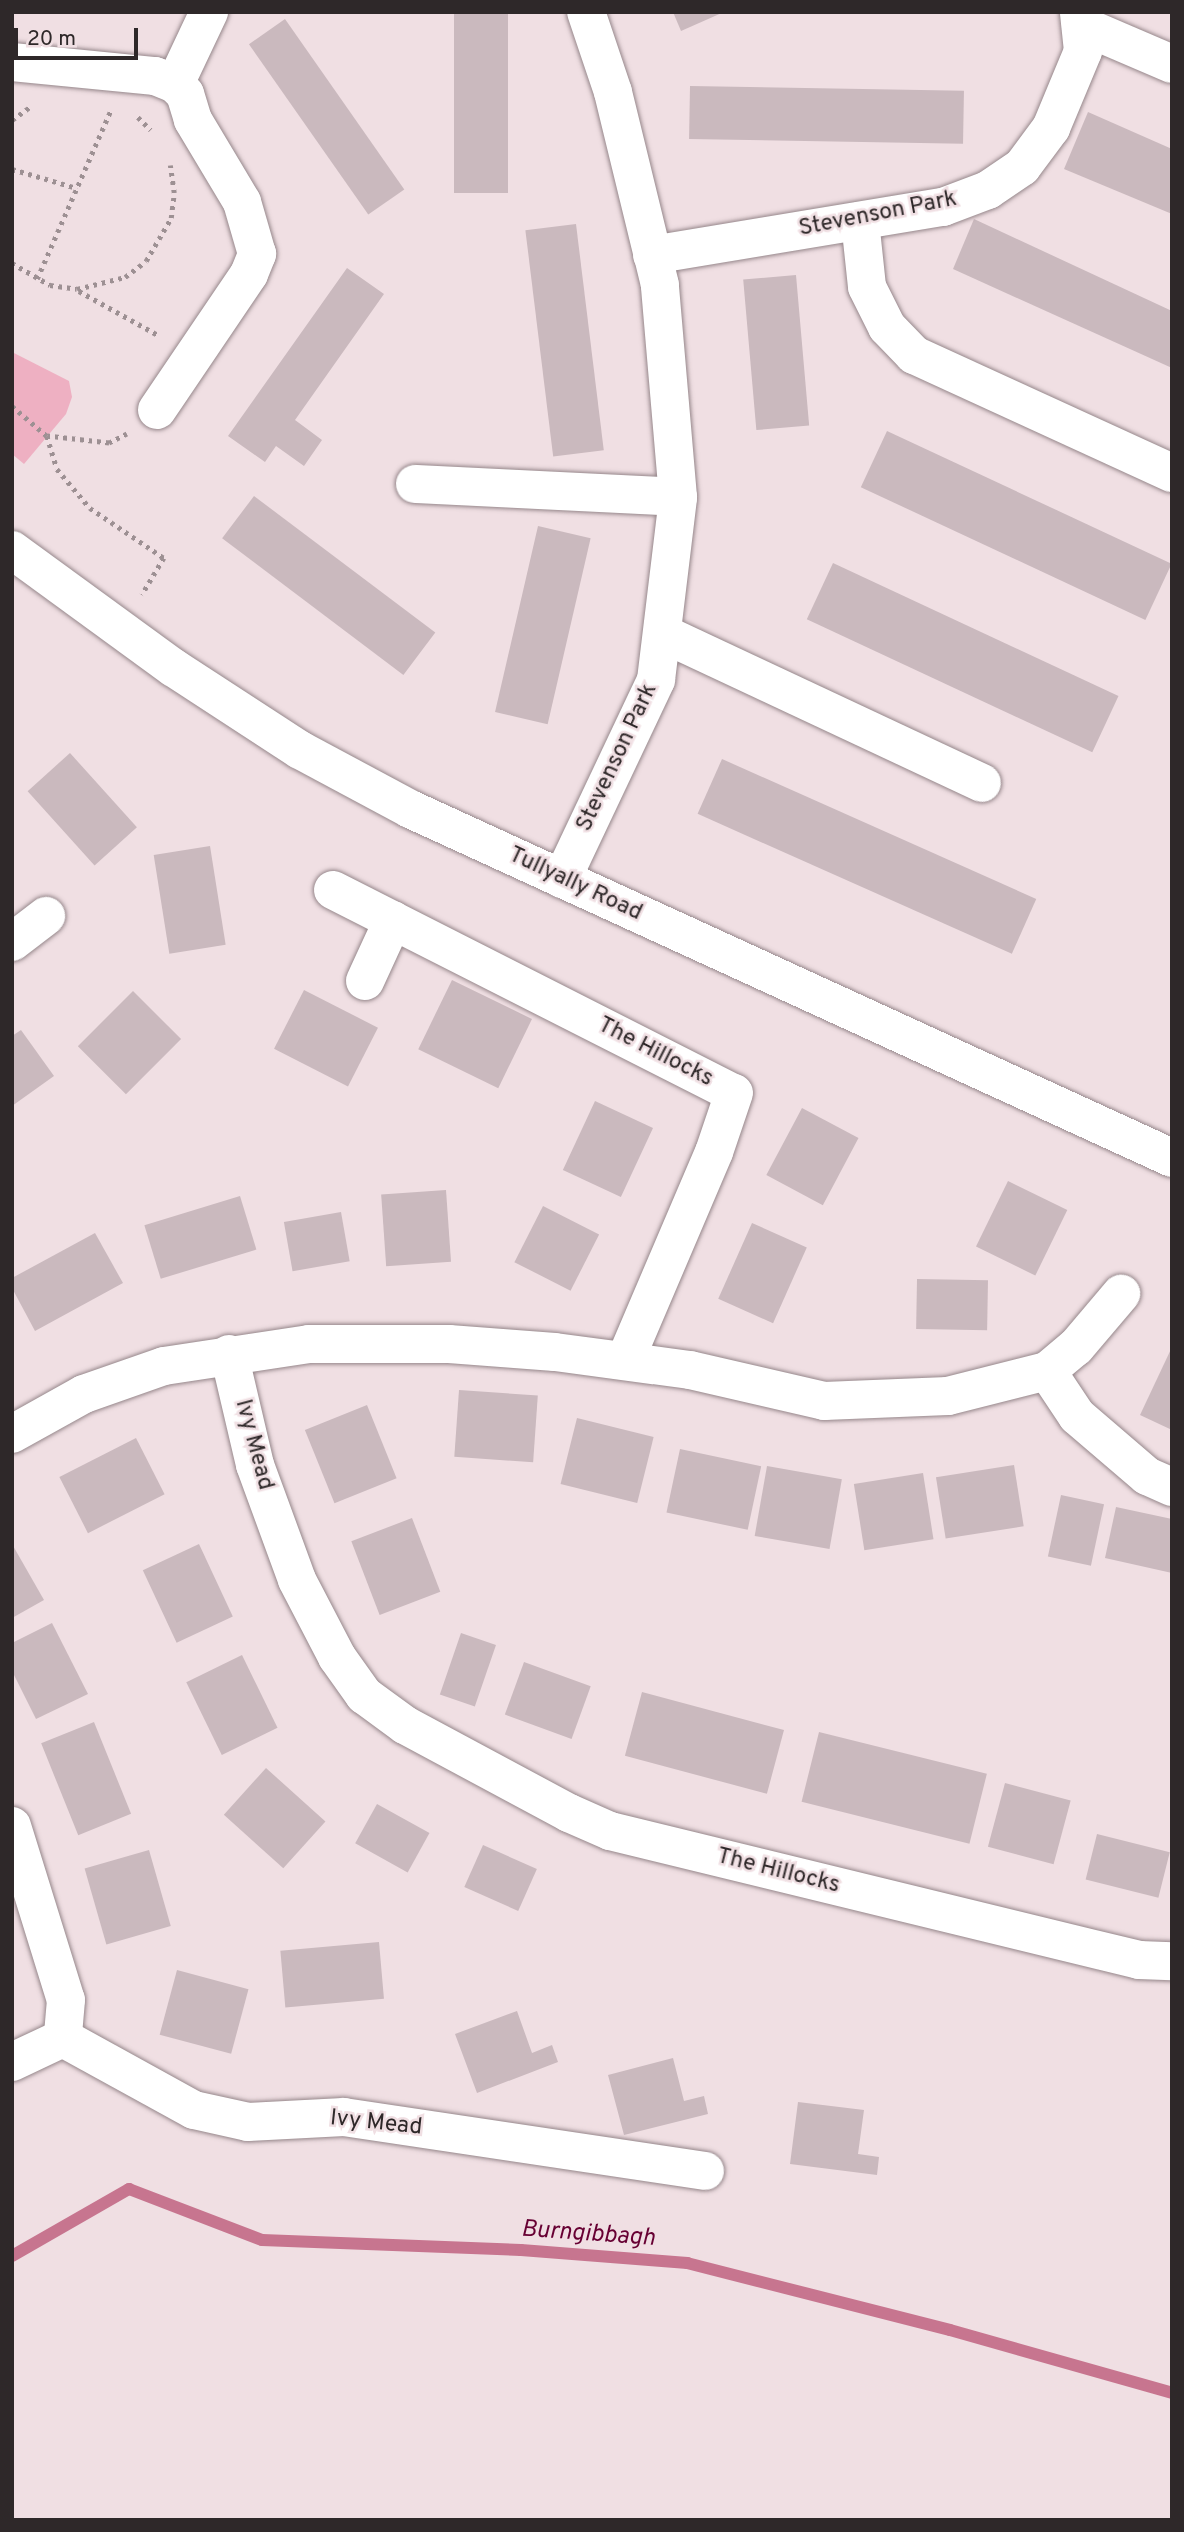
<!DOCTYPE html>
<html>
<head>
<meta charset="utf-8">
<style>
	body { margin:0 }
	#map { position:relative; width:1184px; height:2532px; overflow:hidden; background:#f0dfe3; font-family:Overpass,sans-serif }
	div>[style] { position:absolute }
	.green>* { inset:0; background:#eeb0c2 }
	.stream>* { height:12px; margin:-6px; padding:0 6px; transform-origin:6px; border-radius:6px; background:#c7758f }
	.building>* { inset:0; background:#cab9be; transform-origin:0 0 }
	.path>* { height:4.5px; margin-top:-2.25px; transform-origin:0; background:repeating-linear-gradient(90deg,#9d9093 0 3.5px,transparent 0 8.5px) }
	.roads { filter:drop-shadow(0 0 2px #96878b) drop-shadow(0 0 2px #96878b) }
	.minor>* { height:38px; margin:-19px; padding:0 19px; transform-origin:19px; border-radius:19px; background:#fff }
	span { translate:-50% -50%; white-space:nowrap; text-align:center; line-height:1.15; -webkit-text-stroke:5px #f0dfe3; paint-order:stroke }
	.street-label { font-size:23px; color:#2e2829 }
	.water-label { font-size:24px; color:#670033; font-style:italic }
	.frame { position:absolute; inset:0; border:14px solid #2e2829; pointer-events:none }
	.scale { position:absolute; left:14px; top:28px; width:124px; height:32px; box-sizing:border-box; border:4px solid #2e2829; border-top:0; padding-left:9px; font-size:21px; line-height:24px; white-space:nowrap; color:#2e2829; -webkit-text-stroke:5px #f0dfe3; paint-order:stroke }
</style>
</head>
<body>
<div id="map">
	<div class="green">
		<i style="clip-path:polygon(12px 352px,69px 381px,72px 397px,66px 414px,24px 464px,12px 454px)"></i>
	</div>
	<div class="stream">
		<i style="left:12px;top:2256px;width:135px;rotate:-29.8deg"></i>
		<i style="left:129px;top:2189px;width:142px;rotate:21deg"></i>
		<i style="left:262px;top:2240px;width:259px;rotate:2.2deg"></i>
		<i style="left:521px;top:2250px;width:167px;rotate:4.5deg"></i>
		<i style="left:687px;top:2263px;width:271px;rotate:14.3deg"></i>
		<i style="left:950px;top:2330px;width:231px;rotate:15.8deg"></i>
	</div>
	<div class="building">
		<i style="left:454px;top:12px;width:54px;height:181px"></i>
		<i style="clip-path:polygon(673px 12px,724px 12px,681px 31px)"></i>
		<i style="left:285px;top:19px;width:208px;height:44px;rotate:55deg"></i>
		<i style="left:690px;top:86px;width:274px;height:53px;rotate:1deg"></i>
		<i style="clip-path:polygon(1088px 112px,1172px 149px,1172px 214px,1064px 169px)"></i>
		<i style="clip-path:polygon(974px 219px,1172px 311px,1172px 368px,953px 269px)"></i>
		<i style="left:576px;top:224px;width:228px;height:51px;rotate:83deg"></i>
		<i style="clip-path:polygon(347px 268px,384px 294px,295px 420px,322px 440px,304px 466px,276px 446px,265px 462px,228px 436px)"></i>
		<i style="left:796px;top:275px;width:151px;height:53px;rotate:85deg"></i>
		<i style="left:887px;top:431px;width:314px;height:62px;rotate:25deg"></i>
		<i style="left:254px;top:496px;width:227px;height:53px;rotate:37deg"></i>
		<i style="left:538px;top:526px;width:54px;height:191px;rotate:13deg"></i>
		<i style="left:833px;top:563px;width:315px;height:62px;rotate:25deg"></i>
		<i style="left:70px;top:753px;width:100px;height:57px;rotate:48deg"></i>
		<i style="left:722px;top:759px;width:344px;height:60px;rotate:24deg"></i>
		<i style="left:210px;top:846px;width:100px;height:57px;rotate:81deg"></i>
		<i style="left:452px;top:980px;width:89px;height:77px;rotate:26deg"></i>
		<i style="left:304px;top:990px;width:83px;height:66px;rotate:27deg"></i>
		<i style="left:133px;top:991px;width:68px;height:78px;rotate:45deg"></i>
		<i style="clip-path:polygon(21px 1030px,54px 1076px,12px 1106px,12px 1036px)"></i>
		<i style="left:595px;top:1101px;width:64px;height:76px;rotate:25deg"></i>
		<i style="left:802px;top:1108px;width:64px;height:76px;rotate:28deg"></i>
		<i style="left:1008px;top:1181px;width:66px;height:73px;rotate:26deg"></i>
		<i style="left:446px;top:1190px;width:72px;height:65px;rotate:86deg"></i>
		<i style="left:240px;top:1196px;width:56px;height:100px;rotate:73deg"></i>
		<i style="left:543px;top:1206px;width:63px;height:63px;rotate:27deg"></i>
		<i style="left:341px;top:1212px;width:50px;height:58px;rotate:80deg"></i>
		<i style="left:752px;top:1223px;width:60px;height:83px;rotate:24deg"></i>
		<i style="clip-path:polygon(95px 1233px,123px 1283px,35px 1331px,12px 1288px,12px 1278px)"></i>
		<i style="left:917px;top:1279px;width:71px;height:50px;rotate:1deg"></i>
		<i style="clip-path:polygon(1172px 1347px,1172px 1430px,1140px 1415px)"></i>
		<i style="left:459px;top:1390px;width:79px;height:67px;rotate:4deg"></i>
		<i style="left:367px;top:1405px;width:79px;height:67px;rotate:68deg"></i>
		<i style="left:577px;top:1418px;width:79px;height:68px;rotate:14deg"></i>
		<i style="left:136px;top:1438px;width:63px;height:86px;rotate:63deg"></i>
		<i style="left:680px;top:1449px;width:83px;height:65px;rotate:12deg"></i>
		<i style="left:1014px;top:1465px;width:62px;height:79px;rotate:81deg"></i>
		<i style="left:767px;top:1466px;width:76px;height:71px;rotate:10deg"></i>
		<i style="left:923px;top:1473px;width:67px;height:70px;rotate:81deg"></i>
		<i style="left:1061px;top:1495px;width:44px;height:63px;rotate:12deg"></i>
		<i style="clip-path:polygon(1116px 1507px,1172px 1519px,1172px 1573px,1105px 1558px)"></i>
		<i style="left:412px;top:1518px;width:79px;height:65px;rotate:69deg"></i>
		<i style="clip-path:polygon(12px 1544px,44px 1600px,12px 1618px)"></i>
		<i style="left:199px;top:1544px;width:80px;height:62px;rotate:65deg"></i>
		<i style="clip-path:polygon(52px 1623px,88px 1694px,36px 1719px,12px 1671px,12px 1643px)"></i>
		<i style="left:461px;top:1633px;width:37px;height:65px;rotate:19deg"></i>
		<i style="left:242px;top:1655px;width:81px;height:62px;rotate:64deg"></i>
		<i style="left:524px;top:1662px;width:71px;height:56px;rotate:20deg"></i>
		<i style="left:642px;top:1692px;width:147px;height:66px;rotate:15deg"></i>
		<i style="left:94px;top:1722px;width:99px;height:57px;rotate:68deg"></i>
		<i style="left:819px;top:1732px;width:173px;height:72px;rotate:14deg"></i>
		<i style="left:266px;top:1768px;width:80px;height:63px;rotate:42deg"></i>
		<i style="left:1005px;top:1783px;width:68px;height:66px;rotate:15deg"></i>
		<i style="left:377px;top:1804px;width:60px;height:45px;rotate:29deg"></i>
		<i style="left:1097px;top:1834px;width:75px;height:47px;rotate:14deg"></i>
		<i style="left:483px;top:1845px;width:59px;height:46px;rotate:24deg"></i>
		<i style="left:149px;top:1850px;width:79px;height:67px;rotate:74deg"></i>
		<i style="left:379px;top:1942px;width:57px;height:99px;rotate:85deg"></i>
		<i style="left:177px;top:1970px;width:74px;height:67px;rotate:15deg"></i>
		<i style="clip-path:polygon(517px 2011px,532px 2053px,552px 2045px,558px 2062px,477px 2093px,455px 2034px)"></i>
		<i style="clip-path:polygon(673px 2058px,684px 2101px,704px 2096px,708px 2114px,624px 2135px,608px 2075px)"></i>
		<i style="clip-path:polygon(798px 2102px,864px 2110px,858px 2154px,879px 2157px,877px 2175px,790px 2164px)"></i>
	</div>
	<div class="path">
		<i style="left:138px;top:117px;width:18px;rotate:45deg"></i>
		<i style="left:12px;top:120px;width:24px;rotate:-36deg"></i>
		<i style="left:12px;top:169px;width:68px;rotate:16.3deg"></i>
		<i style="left:12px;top:263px;width:44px;rotate:30.1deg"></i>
		<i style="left:50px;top:285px;width:27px;rotate:8deg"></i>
		<i style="left:77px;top:289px;width:49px;rotate:-14deg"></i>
		<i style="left:125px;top:277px;width:26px;rotate:-37deg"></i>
		<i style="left:146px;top:261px;width:50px;rotate:-59.8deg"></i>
		<i style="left:171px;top:218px;width:25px;rotate:-83deg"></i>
		<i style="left:174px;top:193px;width:28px;rotate:-98deg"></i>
		<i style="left:37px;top:279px;width:184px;rotate:-66.4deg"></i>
		<i style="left:79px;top:291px;width:93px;rotate:29.1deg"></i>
		<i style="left:12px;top:406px;width:46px;rotate:40.6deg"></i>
		<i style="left:127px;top:434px;width:20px;rotate:153deg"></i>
		<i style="left:109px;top:443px;width:62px;rotate:-173.6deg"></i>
		<i style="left:47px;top:436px;width:34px;rotate:73deg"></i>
		<i style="left:57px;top:469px;width:51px;rotate:49.8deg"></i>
		<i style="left:90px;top:508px;width:89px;rotate:34deg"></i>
		<i style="left:164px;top:558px;width:43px;rotate:120.7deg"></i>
	</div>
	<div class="roads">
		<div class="minor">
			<i style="left:1081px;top:25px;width:99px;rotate:23.2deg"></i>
			<i style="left:12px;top:62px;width:144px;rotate:5.6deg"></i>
			<i style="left:155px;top:76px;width:22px;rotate:22deg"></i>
			<i style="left:860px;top:221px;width:66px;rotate:83.9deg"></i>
			<i style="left:867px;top:287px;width:45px;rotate:63.4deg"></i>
			<i style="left:887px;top:327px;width:39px;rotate:46deg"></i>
			<i style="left:914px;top:355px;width:284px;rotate:24.6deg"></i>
			<i style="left:652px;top:255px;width:295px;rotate:-9.4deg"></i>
			<i style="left:943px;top:207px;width:48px;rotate:-20.7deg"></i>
			<i style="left:988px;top:190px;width:41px;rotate:-34.1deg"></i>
			<i style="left:1022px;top:167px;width:49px;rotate:-53.4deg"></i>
			<i style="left:1051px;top:128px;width:83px;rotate:-67.4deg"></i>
			<i style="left:1083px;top:51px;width:39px;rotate:-96deg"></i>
			<i style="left:157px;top:410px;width:164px;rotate:-55.9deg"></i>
			<i style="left:249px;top:274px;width:22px;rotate:-68deg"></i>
			<i style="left:257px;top:254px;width:54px;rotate:-106.1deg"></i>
			<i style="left:242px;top:202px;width:96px;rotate:-120.9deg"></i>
			<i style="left:193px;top:120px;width:27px;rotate:-107deg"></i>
			<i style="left:185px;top:94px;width:14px;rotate:-135deg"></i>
			<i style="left:175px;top:84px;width:80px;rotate:-64.7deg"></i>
			<i style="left:415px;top:484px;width:263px;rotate:2.8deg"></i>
			<i style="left:12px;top:550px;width:200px;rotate:36.1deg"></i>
			<i style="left:174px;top:668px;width:150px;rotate:33.1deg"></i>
			<i style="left:300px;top:750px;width:125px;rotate:28.2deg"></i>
			<i style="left:410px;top:809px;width:838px;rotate:24.61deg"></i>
			<i style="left:664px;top:634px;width:351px;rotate:25.1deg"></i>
			<i style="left:562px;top:879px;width:220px;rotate:-64.7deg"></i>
			<i style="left:656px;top:680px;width:184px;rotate:-83.1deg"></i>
			<i style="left:678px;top:497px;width:213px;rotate:-94.9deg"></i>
			<i style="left:660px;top:285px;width:199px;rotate:-103.7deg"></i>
			<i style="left:613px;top:92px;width:84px;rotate:-108.6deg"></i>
			<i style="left:333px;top:890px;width:449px;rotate:26.9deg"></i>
			<i style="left:734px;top:1093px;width:62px;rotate:108.7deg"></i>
			<i style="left:714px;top:1152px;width:227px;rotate:113.1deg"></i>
			<i style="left:12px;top:942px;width:43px;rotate:-37.4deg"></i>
			<i style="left:365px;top:981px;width:67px;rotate:-65.3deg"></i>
			<i style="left:229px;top:1354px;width:114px;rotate:76.8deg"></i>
			<i style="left:255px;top:1465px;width:122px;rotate:69.9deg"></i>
			<i style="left:297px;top:1580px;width:87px;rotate:62.5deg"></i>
			<i style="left:337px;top:1657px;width:47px;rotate:54.6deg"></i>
			<i style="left:364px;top:1695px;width:51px;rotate:36.2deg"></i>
			<i style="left:405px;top:1725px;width:186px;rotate:28.2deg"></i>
			<i style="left:569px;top:1813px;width:45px;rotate:23.7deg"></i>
			<i style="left:610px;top:1831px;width:545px;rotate:13.7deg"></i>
			<i style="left:1139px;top:1960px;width:33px;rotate:2deg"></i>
			<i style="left:1047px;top:1371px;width:54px;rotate:56.3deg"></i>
			<i style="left:1077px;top:1416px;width:92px;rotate:40.6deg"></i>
			<i style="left:1147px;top:1476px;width:27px;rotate:24deg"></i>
			<i style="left:12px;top:1434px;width:82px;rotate:-29.1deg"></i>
			<i style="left:84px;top:1394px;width:85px;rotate:-19.3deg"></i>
			<i style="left:164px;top:1366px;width:147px;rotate:-8.6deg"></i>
			<i style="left:309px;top:1344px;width:140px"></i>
			<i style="left:449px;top:1344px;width:106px;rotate:4.3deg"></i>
			<i style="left:555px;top:1352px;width:136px;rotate:7.6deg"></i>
			<i style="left:690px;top:1370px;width:138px;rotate:13deg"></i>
			<i style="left:824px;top:1401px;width:124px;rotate:-2.3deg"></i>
			<i style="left:948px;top:1396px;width:102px;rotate:-14.2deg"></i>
			<i style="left:1047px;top:1371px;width:38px;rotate:-40deg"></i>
			<i style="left:1076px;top:1347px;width:70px;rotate:-49.7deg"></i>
			<i style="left:12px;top:1826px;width:182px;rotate:72.8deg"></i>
			<i style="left:66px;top:2000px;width:38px;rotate:95deg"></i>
			<i style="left:63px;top:2038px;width:149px;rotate:28.8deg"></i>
			<i style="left:194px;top:2110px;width:55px;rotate:12.5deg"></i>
			<i style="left:248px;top:2122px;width:96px;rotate:-3deg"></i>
			<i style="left:344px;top:2117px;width:365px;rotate:8.5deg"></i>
			<i style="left:12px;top:2062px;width:56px;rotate:-25.2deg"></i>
		</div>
	</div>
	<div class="street-label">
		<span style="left:878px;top:215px;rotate:-11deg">Stevenson Park</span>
		<span style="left:618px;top:758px;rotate:-65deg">Stevenson Park</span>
		<span style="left:575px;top:885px;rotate:25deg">Tullyally Road</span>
		<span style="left:655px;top:1053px;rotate:27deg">The Hillocks</span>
		<span style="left:253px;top:1445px;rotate:75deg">Ivy Mead</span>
		<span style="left:778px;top:1872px;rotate:14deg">The Hillocks</span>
		<span style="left:376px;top:2124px;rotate:6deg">Ivy Mead</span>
	</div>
	<div class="water-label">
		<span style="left:588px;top:2235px;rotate:4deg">Burngibbagh</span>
	</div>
	<div class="frame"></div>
	<div class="scale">20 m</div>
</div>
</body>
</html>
